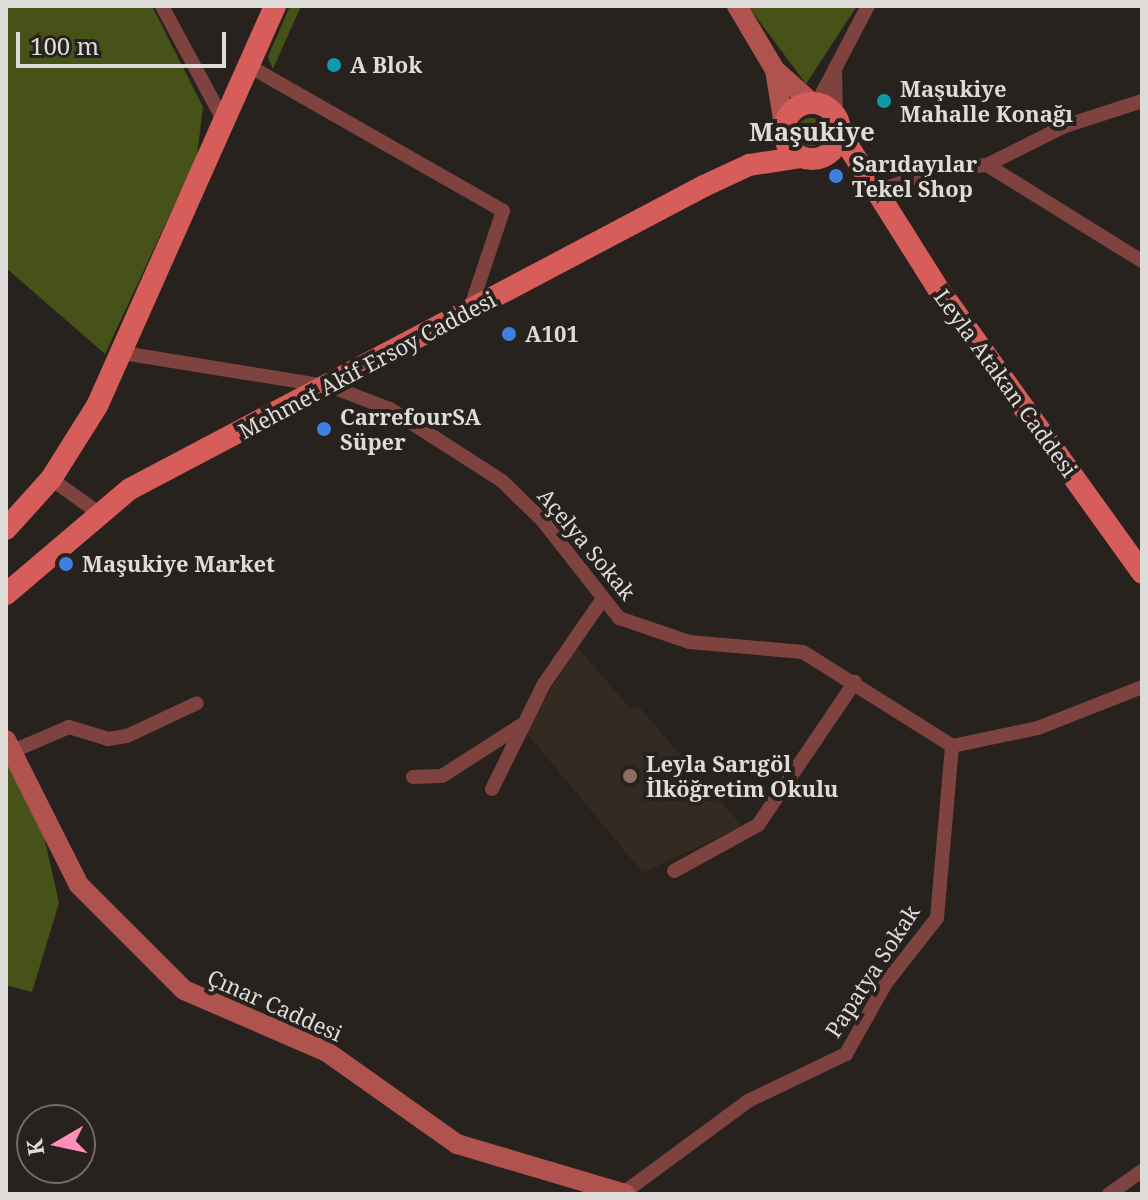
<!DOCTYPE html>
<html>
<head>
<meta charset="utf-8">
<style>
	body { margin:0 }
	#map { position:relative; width:1148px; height:1200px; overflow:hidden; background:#27221e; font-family:"Noto Serif",serif }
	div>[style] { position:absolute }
	.built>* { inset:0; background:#342a22 }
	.green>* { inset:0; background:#465217 }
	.round { border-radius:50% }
	.street>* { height:14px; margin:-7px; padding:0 7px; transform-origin:7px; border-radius:7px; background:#7e433f }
	.secondary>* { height:20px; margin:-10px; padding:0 10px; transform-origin:10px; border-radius:10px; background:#b0524e }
	.primary>* { height:22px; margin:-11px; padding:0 11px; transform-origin:11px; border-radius:11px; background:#d65d59 }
	.primary>.ring { margin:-11px; padding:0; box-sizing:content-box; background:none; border:22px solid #d65d59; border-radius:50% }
	.dots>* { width:22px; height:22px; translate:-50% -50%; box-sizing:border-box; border:4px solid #27221e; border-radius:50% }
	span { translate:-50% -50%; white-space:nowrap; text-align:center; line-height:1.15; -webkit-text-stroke:8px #27221e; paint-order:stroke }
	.poi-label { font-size:22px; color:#dfdbd8; font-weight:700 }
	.left { translate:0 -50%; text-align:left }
	.street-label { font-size:22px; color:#dfdbd8 }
	.quarter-label { font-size:26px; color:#dfdbd8; font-weight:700 }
	.frame { position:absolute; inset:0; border:8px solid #dfdbd8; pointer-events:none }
	.north { position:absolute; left:16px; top:1104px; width:80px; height:80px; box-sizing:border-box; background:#27221e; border:2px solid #716c68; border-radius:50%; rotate:261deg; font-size:22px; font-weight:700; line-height:32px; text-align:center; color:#dfdbd8 }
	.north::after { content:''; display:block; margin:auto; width:28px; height:36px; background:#ff8ebb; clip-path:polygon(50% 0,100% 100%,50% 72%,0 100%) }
	.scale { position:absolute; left:16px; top:32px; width:210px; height:36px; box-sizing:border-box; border:4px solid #dfdbd8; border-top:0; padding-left:10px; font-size:24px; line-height:28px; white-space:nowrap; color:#dfdbd8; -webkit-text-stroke:6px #27221e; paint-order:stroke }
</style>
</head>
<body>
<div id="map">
	<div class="built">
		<i style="clip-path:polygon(577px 647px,631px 709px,638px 706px,742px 826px,643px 873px,525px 731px)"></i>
	</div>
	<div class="green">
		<i style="clip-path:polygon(6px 6px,152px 6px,203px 107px,197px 156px,105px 354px,6px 268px)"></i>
		<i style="clip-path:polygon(290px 6px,301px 6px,273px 69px,268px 57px)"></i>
		<i style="clip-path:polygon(748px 6px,857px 6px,806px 84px)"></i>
		<i class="round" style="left:797px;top:118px;width:28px;height:28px"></i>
		<i style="clip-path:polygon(6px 760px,43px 831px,59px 903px,32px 992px,6px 985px)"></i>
	</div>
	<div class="street">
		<i style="left:162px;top:6px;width:131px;rotate:61.7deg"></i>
		<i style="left:249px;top:66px;width:292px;rotate:29.7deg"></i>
		<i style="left:503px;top:211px;width:107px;rotate:108.6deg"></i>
		<i style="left:835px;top:68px;width:49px;rotate:88.8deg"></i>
		<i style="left:817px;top:103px;width:110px;rotate:-62.3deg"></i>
		<i style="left:987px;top:165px;width:87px;rotate:-26.6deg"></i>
		<i style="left:1065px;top:126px;width:81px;rotate:-18deg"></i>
		<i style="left:874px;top:192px;width:71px;rotate:-18.9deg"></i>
		<i style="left:941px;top:169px;width:46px;rotate:-5deg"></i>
		<i style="left:987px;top:165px;width:182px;rotate:31.8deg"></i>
		<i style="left:123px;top:353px;width:212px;rotate:9.2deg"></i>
		<i style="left:332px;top:387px;width:62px;rotate:20.8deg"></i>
		<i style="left:390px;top:409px;width:133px;rotate:32.7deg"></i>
		<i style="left:502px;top:481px;width:56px;rotate:44.3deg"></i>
		<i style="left:542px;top:520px;width:125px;rotate:51.8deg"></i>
		<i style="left:619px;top:618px;width:74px;rotate:18.9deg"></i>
		<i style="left:689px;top:642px;width:114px;rotate:5deg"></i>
		<i style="left:803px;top:652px;width:176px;rotate:32.2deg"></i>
		<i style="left:51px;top:479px;width:55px;rotate:35.4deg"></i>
		<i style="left:952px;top:746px;width:88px;rotate:-11.8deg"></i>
		<i style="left:1038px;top:728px;width:112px;rotate:-21.5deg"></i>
		<i style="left:13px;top:751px;width:61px;rotate:-23.2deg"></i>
		<i style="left:69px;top:727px;width:41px;rotate:17.1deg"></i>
		<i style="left:108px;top:739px;width:19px;rotate:-9deg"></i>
		<i style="left:127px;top:736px;width:77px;rotate:-25.2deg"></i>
		<i style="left:413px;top:777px;width:29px;rotate:-2deg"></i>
		<i style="left:442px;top:776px;width:93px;rotate:-32.7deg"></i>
		<i style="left:492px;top:789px;width:117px;rotate:-63.7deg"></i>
		<i style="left:544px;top:684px;width:102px;rotate:-55.4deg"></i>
		<i style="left:674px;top:871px;width:96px;rotate:-28.7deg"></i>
		<i style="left:758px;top:825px;width:173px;rotate:-55.9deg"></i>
		<i style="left:622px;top:1194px;width:157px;rotate:-36.4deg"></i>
		<i style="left:748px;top:1101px;width:109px;rotate:-25.6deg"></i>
		<i style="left:846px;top:1054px;width:81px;rotate:-60.6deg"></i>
		<i style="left:886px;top:983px;width:83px;rotate:-51.9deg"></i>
		<i style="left:937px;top:918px;width:173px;rotate:-85deg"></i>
		<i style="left:1109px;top:1194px;width:40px;rotate:-34.9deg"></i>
	</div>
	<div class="secondary">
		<i style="left:737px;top:6px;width:74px;rotate:59.3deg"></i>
		<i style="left:775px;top:70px;width:50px;rotate:41.7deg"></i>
		<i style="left:775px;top:70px;width:56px;rotate:80.7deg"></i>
		<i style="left:6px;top:740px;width:162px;rotate:63.3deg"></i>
		<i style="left:79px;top:885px;width:148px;rotate:45deg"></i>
		<i style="left:184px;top:990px;width:156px;rotate:23.4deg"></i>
		<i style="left:327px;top:1052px;width:159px;rotate:35.3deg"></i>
		<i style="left:457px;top:1144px;width:176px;rotate:16.5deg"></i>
	</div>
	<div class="primary">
		<i class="ring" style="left:784px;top:103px;width:34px;height:34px"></i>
		<i style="left:840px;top:133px;width:186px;rotate:57.8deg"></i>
		<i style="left:939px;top:290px;width:348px;rotate:54.3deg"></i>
		<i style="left:6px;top:529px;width:67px;rotate:-48deg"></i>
		<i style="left:51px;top:479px;width:86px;rotate:-57.8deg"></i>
		<i style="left:97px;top:406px;width:438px;rotate:-66deg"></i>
		<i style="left:6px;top:594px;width:162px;rotate:-40.3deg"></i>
		<i style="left:130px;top:489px;width:649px;rotate:-27.83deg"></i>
		<i style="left:704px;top:186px;width:50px;rotate:-25deg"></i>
		<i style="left:749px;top:165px;width:53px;rotate:-8.7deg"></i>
	</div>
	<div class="dots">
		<i style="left:334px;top:65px;background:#0f9aa8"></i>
		<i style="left:884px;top:101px;background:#0f9aa8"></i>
		<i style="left:836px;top:176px;background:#3f7fe0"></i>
		<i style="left:509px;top:334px;background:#3f7fe0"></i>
		<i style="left:324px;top:429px;background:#3f7fe0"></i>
		<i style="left:66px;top:564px;background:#3f7fe0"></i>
		<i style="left:630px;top:776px;background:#8d6e63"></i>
	</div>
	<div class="poi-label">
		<span class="left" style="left:350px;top:65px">A Blok</span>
		<span class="left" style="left:900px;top:101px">Maşukiye<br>Mahalle Konağı</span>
		<span class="left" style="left:852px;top:176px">Sarıdayılar<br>Tekel Shop</span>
		<span class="left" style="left:525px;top:334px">A101</span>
		<span class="left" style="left:340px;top:429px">CarrefourSA<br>Süper</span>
		<span class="left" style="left:82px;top:564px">Maşukiye Market</span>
		<span class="left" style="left:646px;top:776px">Leyla Sarıgöl<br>İlköğretim Okulu</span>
	</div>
	<div class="street-label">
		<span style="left:367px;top:365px;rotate:-28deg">Mehmet Akif Ersoy Caddesi</span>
		<span style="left:1006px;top:383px;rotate:54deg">Leyla Atakan Caddesi</span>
		<span style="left:587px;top:544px;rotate:50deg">Açelya Sokak</span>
		<span style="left:872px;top:971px;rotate:-57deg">Papatya Sokak</span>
		<span style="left:275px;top:1005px;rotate:24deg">Çınar Caddesi</span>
	</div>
	<div class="quarter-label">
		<span style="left:812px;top:132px">Maşukiye</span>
	</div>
	<div class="frame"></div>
	<div class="north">K</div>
	<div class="scale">100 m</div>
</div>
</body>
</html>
